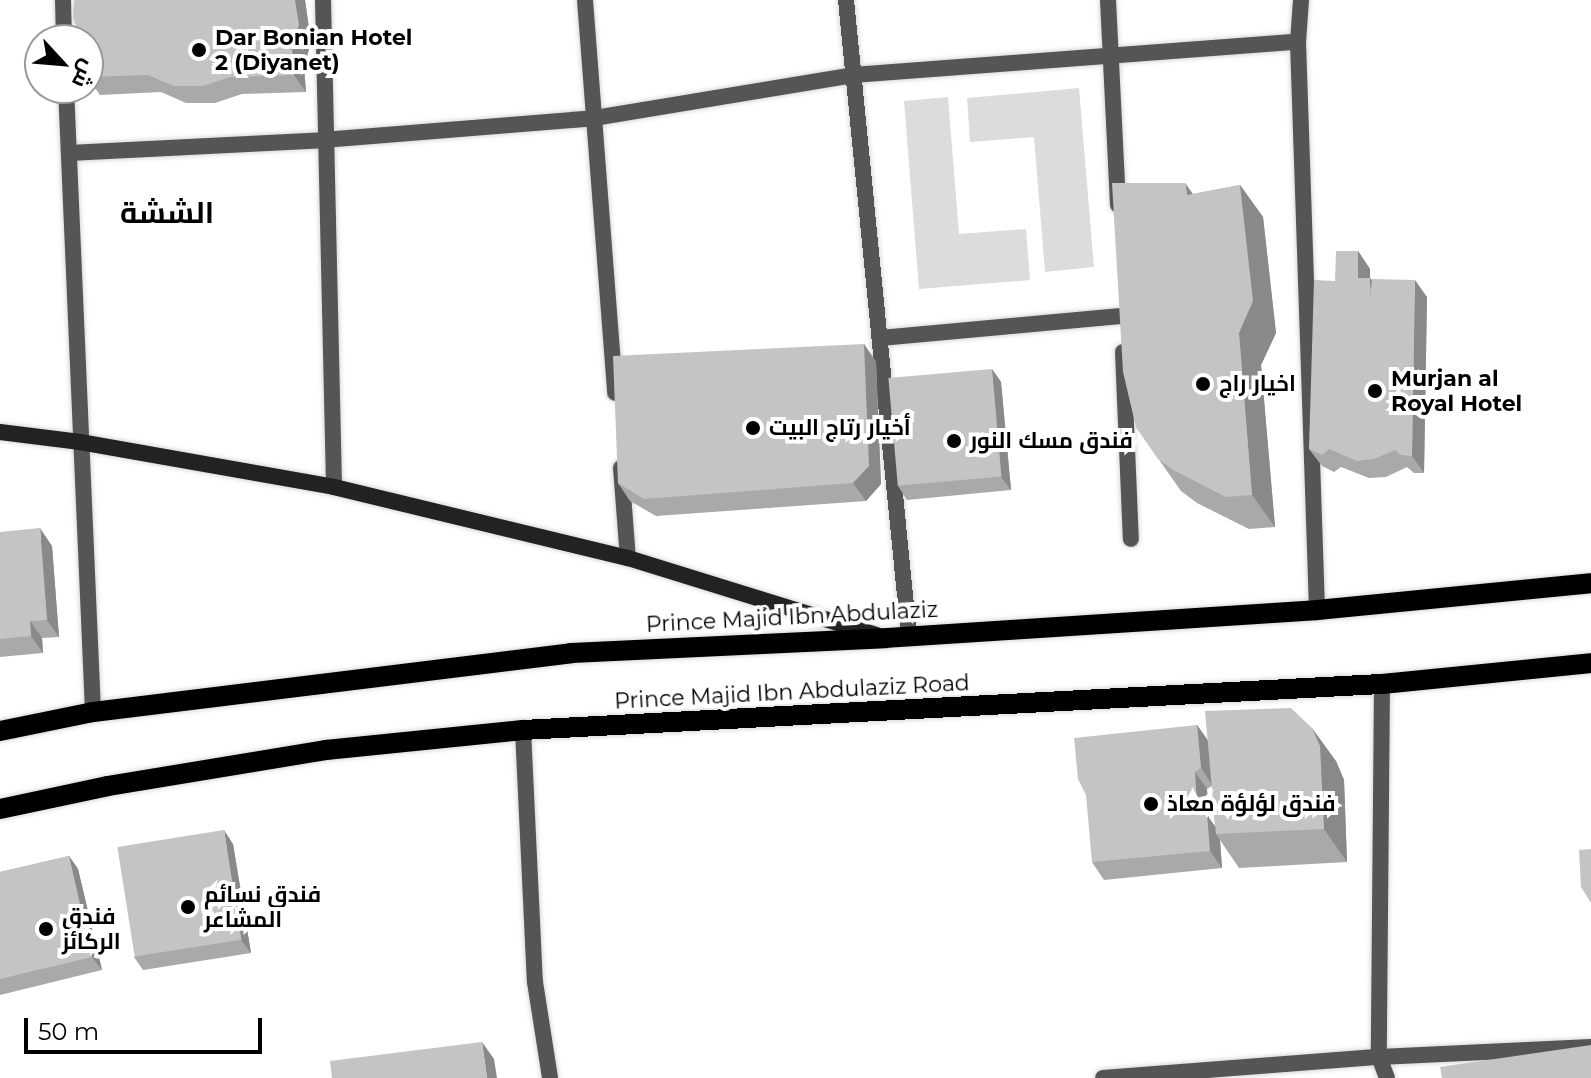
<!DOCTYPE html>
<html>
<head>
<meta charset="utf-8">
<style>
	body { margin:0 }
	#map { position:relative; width:1591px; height:1078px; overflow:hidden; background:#fff; font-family:Montserrat,Cairo,sans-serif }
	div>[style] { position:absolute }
	.green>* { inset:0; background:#dcdcdc }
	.roads { filter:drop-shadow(0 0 2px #dbdbdb) drop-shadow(0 0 2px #dbdbdb) }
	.street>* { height:16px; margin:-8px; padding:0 8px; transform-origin:8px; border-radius:8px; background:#555 }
	.secondary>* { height:16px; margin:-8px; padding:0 8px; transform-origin:8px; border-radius:8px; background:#222 }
	.primary>* { height:20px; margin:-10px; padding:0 10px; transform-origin:10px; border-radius:10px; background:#000 }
	.wall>* { inset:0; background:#a9a9a9 }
	.shaded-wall>* { inset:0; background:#898989 }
	.building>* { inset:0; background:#c4c4c4; transform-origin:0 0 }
	.dots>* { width:22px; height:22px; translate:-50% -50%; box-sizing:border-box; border:4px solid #fff; border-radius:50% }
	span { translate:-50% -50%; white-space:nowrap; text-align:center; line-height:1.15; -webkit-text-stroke:8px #fff; paint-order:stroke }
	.poi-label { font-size:22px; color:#000; font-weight:700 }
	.left { translate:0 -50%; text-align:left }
	.street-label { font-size:22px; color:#000 }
	.district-label { font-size:30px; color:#000; font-weight:700 }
	.north { position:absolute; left:24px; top:24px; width:80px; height:80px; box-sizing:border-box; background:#fff; border:2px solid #999; border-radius:50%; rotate:116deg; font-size:22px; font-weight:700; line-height:32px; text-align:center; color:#000 }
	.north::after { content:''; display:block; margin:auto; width:28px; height:36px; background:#000; clip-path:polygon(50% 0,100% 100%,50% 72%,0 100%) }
	.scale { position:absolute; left:24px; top:1018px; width:238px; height:36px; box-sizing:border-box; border:4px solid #000; border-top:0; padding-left:10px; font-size:24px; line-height:28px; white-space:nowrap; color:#000; -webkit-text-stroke:6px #fff; paint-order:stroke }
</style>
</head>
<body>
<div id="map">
	<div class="green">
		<i style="clip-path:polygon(1079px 88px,1094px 267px,1045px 272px,1034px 137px,970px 142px,967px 98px)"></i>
		<i style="clip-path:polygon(948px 97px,959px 234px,1026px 229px,1030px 280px,919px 289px,904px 101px)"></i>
	</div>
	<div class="roads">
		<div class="street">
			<i style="left:63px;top:0;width:40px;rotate:88.6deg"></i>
			<i style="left:323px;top:0;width:487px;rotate:88.7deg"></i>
			<i style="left:585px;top:0;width:394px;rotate:85.6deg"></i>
			<i style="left:846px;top:0;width:639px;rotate:84.34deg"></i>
			<i style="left:1108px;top:0;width:205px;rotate:87.2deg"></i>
			<i style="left:1301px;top:0;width:42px;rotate:94.1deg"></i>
			<i style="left:1298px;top:42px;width:568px;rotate:88.08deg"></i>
			<i style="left:66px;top:88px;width:625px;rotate:87.52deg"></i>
			<i style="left:69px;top:153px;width:254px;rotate:-2.9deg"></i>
			<i style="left:323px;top:140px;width:272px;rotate:-4.6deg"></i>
			<i style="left:594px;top:118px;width:264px;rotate:-9.4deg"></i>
			<i style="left:854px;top:75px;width:445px;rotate:-4.3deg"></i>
			<i style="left:880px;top:338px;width:242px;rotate:-5.2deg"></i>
			<i style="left:1123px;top:352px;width:187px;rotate:87.6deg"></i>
			<i style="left:621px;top:468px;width:90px;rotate:85.6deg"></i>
			<i style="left:1382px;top:684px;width:373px;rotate:90.5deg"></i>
			<i style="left:1379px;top:1057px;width:22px;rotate:69deg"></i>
			<i style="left:523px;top:730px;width:252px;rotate:87.3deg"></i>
			<i style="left:535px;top:982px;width:97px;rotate:81.1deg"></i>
			<i style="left:1103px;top:1078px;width:277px;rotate:-4.4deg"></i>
			<i style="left:1379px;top:1057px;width:212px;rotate:-2.7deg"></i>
		</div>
		<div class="secondary">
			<i style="left:0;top:432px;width:81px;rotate:7.1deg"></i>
			<i style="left:80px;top:442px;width:258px;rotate:10deg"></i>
			<i style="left:334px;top:487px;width:302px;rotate:13.6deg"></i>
			<i style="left:628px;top:558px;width:261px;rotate:17.2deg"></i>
		</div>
		<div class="primary">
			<i style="left:0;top:731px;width:95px;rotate:-11.5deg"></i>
			<i style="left:93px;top:712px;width:482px;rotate:-7deg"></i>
			<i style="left:571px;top:653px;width:315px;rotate:-2.7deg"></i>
			<i style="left:886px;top:638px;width:432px;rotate:-3.7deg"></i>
			<i style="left:1317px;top:610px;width:275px;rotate:-5.6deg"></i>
			<i style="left:0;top:809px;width:110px;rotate:-12deg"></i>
			<i style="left:108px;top:786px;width:221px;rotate:-9.4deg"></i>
			<i style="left:326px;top:750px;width:198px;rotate:-5.8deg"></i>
			<i style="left:523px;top:730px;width:860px;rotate:-3.07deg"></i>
			<i style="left:1382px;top:684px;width:210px;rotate:-5.7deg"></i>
		</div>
	</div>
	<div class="wall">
		<i style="clip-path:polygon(74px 0,305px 0,311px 42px,304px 67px,306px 92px,242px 94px,215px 103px,186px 103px,161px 92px,100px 95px,88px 78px,88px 40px)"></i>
		<i style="clip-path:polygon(1240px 185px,1263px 217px,1276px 333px,1261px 365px,1275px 527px,1249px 529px,1197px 503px,1181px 491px,1136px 427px,1193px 194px)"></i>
		<i style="clip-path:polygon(1358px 251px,1370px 269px,1370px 278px,1372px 280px,1427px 297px,1424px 473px,1414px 473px,1407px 467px,1386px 477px,1369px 478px,1341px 467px,1334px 472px,1322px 466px,1309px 449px,1335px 281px)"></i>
		<i style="clip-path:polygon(864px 344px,876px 362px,881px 484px,866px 501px,656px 516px,630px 501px,618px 483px)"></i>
		<i style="clip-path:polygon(992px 369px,1001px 382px,1011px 490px,907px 500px,898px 486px)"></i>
		<i style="clip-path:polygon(0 532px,52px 546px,59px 637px,42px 638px,43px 653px,0 657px)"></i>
		<i style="clip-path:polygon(evenodd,1197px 725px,1208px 741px,1336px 761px,1344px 780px,1347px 862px,1239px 868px,1220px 840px,1222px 868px,1104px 880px,1092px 862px,1197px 725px,1212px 786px,1215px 826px,1209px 818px,1207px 789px,1212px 786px)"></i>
		<i style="clip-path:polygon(233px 844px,251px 953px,143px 970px,134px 957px)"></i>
		<i style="clip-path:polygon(69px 856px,78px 869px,102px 970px,0 995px,0 872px)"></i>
	</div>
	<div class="shaded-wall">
		<i style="clip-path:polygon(295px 0,305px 0,311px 42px,304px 67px,306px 92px,294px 75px,292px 49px)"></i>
		<i style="clip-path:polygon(1185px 183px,1208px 215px,1187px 195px)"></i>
		<i style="clip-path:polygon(1240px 185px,1263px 217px,1276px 333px,1261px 365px,1275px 527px,1252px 495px,1239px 333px)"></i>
		<i style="clip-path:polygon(1358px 251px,1370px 269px,1370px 278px,1382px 295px,1358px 278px)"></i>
		<i style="clip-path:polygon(1415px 280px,1427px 297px,1424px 473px,1412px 456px)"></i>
		<i style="clip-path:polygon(864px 344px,876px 362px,881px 484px,866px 501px,853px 483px)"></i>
		<i style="clip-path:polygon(992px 369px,1001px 382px,1011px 490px,1001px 477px)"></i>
		<i style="clip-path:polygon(40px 528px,52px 546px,59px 637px,47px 620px)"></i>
		<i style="clip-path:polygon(30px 621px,42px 638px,43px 653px,31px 636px)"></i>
		<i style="clip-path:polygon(1197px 725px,1209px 742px,1213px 786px,1201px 768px)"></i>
		<i style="clip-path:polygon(1312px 728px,1336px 761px,1344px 780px,1347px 862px,1324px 829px)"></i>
		<i style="clip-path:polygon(1195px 772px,1207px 789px,1209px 818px,1219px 832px,1216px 834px,1220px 840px,1222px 868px,1210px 851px,1197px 806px)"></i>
		<i style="clip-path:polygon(224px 830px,233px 844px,251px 953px,241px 940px)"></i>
		<i style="clip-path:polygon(69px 856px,78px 869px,102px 970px,92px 957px)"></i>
		<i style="clip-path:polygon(482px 1042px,494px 1059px,497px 1078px,487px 1078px)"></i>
	</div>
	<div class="building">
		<i style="clip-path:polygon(74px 0,295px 0,299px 25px,292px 49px,294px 75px,230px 77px,203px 86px,174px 86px,148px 75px,88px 77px,88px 40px,81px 40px,73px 18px)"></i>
		<i style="clip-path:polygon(1112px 183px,1185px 183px,1187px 195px,1240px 185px,1253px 301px,1239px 333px,1252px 495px,1226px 497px,1175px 471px,1158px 459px,1136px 427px,1123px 372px)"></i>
		<i style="clip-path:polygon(1336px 251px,1358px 251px,1358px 278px,1370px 278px,1370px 299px,1372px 279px,1415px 280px,1412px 456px,1401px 455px,1395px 450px,1374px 459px,1357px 461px,1329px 449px,1322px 455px,1309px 449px,1314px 280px,1335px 281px)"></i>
		<i style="clip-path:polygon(864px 344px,869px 466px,853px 483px,644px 499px,618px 483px,613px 356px)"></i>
		<i style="left:992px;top:369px;width:108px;height:104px;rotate:85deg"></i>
		<i style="clip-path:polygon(40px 528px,47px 620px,30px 621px,31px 636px,0 639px,0 532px)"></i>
		<i style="clip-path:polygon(1291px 708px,1312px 728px,1320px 746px,1324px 829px,1216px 834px,1205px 711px)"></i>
		<i style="clip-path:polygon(1197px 725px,1201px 768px,1195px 772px,1197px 806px,1207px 814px,1210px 851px,1092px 862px,1086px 795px,1078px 779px,1074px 738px)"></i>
		<i style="left:224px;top:830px;width:111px;height:108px;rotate:81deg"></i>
		<i style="clip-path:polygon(1591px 849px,1591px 903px,1581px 887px,1579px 850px)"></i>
		<i style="clip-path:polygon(69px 856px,92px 957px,0 979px,0 872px)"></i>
		<i style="clip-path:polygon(482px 1042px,487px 1078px,332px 1078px,330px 1061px)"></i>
		<i style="clip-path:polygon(1591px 1045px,1591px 1078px,1442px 1078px,1440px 1067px)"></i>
	</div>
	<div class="dots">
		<i style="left:199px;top:50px;background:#000"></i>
		<i style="left:1203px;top:384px;background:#000"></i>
		<i style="left:1375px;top:391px;background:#000"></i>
		<i style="left:753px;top:428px;background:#000"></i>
		<i style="left:954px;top:441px;background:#000"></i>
		<i style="left:1151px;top:804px;background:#000"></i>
		<i style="left:188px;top:907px;background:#000"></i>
		<i style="left:46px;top:929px;background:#000"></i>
	</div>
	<div class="poi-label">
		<span class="left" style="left:215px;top:50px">Dar Bonian Hotel<br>2 (Diyanet)</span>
		<span class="left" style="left:1391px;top:391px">Murjan al<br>Royal Hotel</span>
		<span class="left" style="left:1219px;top:384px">اخيار راج</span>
		<span class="left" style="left:769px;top:428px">أخيار رتاج البيت</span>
		<span class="left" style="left:970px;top:441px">فندق مسك النور</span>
		<span class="left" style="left:1167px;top:804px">فندق لؤلؤة معاذ</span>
		<span class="left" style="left:204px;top:907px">فندق نسائم<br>المشاعر</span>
		<span class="left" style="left:62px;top:929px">فندق<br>الركائز</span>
	</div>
	<div class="street-label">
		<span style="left:792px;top:617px;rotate:-3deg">Prince Majid Ibn Abdulaziz</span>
		<span style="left:792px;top:692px;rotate:-3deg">Prince Majid Ibn Abdulaziz Road</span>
	</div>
	<div class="district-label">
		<span style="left:167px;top:213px">الششة</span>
	</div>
	<div class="north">ش</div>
	<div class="scale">50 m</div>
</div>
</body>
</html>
